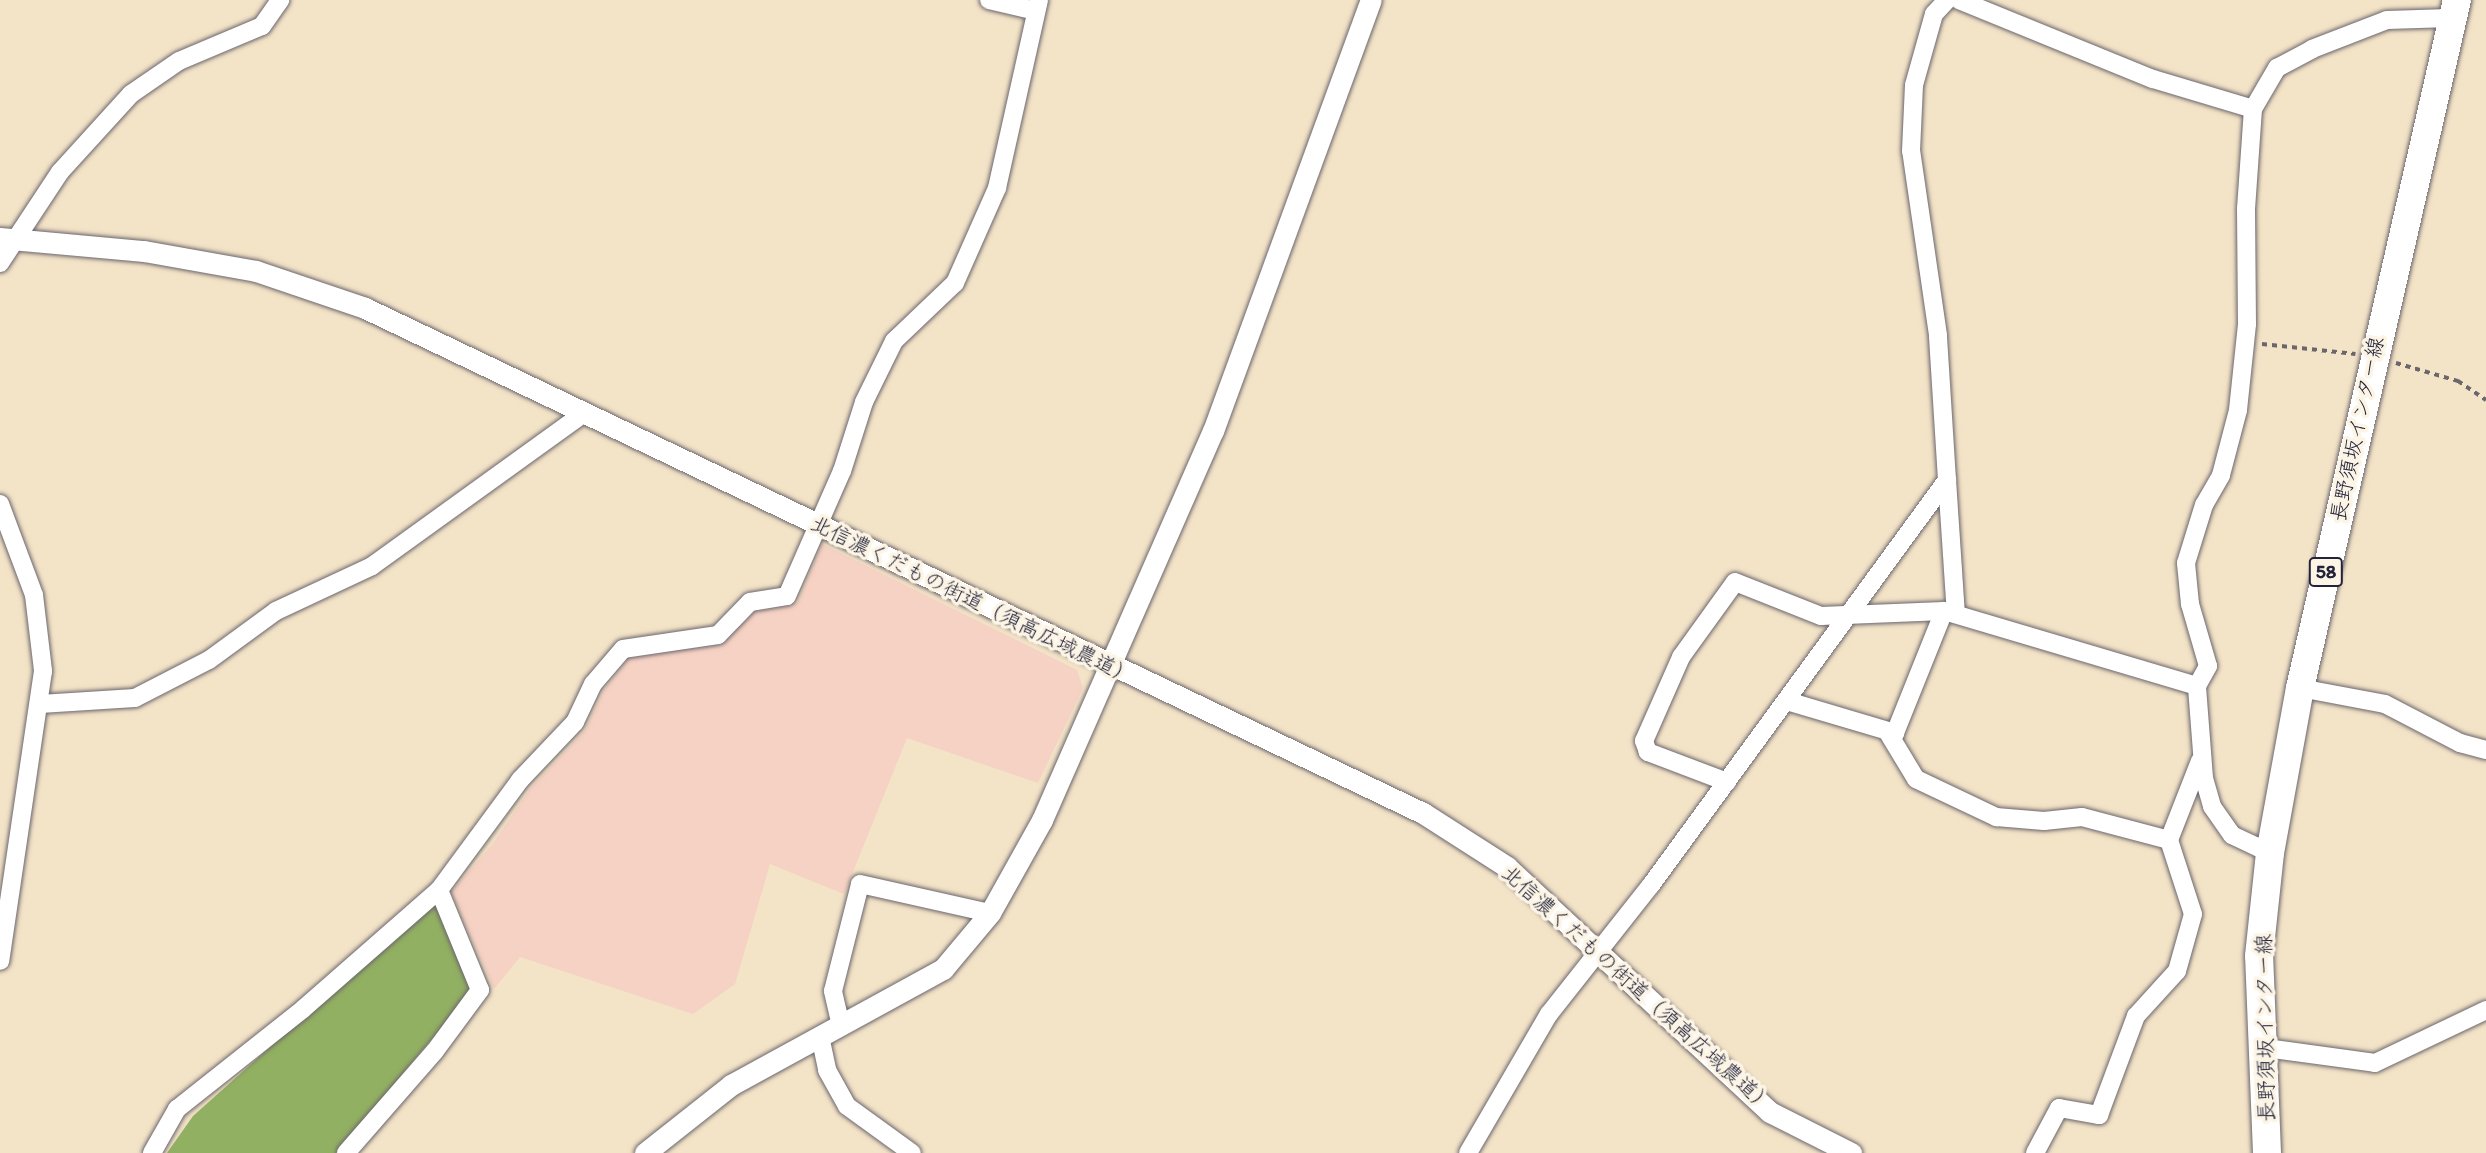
<!DOCTYPE html>
<html>
<head>
<meta charset="utf-8">
<style>
	body { margin:0 }
	#map { position:relative; width:2486px; height:1153px; overflow:hidden; background:#f3e3c7; font-family:Itim,"Klee One",sans-serif }
	div>[style] { position:absolute }
	.built>* { inset:0; background:#f6d2c4 }
	.forest>* { inset:0; background:#92b062 }
	.path>* { height:3.5px; margin-top:-1.75px; transform-origin:0; background:repeating-linear-gradient(90deg,#6b666c 0 5px,transparent 0 10px) }
	.roads { filter:drop-shadow(0 0 2px #6b666c) drop-shadow(0 0 2px #6b666c) }
	.minor>* { height:18px; margin:-9px; padding:0 9px; transform-origin:9px; border-radius:9px; background:#fff }
	.tertiary>* { height:21px; margin:-10.5px; padding:0 10.5px; transform-origin:10.5px; border-radius:10.5px; background:#fff }
	.primary>* { height:28px; margin:-14px; padding:0 14px; transform-origin:14px; border-radius:14px; background:#fff }
	span { translate:-50% -50%; white-space:nowrap; text-align:center; line-height:1.15; -webkit-text-stroke:7px #fcf5e5; paint-order:stroke }
	.shield-label span { padding:2px 5px; background:#fcf5e5; border:2px solid; border-radius:5px; -webkit-text-stroke-width:0 }
	.shield-label { font-size:19px; color:#22223b; font-weight:700 }
	.street-label { font-size:21px; color:#22223b }
</style>
</head>
<body>
<div id="map">
	<div class="built">
		<i style="clip-path:polygon(822px 544px,1077px 670px,1083px 688px,1038px 783px,907px 738px,844px 894px,770px 864px,735px 984px,693px 1014px,520px 957px,494px 989px,451px 892px,492px 845px,530px 789px,585px 730px,604px 690px,630px 657px,721px 644px,754px 612px,798px 602px)"></i>
	</div>
	<div class="forest">
		<i style="clip-path:polygon(437px 898px,474px 989px,336px 1153px,167px 1153px,193px 1116px)"></i>
	</div>
	<div class="path">
		<i style="left:2262px;top:344px;width:94px;rotate:6.1deg"></i>
		<i style="left:2396px;top:363px;width:65px;rotate:16.2deg"></i>
		<i style="left:2458px;top:381px;width:34px;rotate:34deg"></i>
	</div>
	<div class="roads">
		<div class="minor">
			<i style="left:989px;top:0;width:48px;rotate:13.2deg"></i>
			<i style="left:1959px;top:0;width:209px;rotate:22.2deg"></i>
			<i style="left:2153px;top:79px;width:104px;rotate:16.7deg"></i>
			<i style="left:0;top:263px;width:109px;rotate:-56.6deg"></i>
			<i style="left:60px;top:172px;width:105px;rotate:-47.7deg"></i>
			<i style="left:131px;top:94px;width:58px;rotate:-34.5deg"></i>
			<i style="left:179px;top:61px;width:90px;rotate:-22.9deg"></i>
			<i style="left:262px;top:26px;width:32px;rotate:-55deg"></i>
			<i style="left:1947px;top:480px;width:134px;rotate:86.2deg"></i>
			<i style="left:0;top:504px;width:97px;rotate:69.5deg"></i>
			<i style="left:34px;top:595px;width:77px;rotate:83.2deg"></i>
			<i style="left:43px;top:671px;width:293px;rotate:98.4deg"></i>
			<i style="left:2300px;top:688px;width:86px;rotate:10.7deg"></i>
			<i style="left:2385px;top:704px;width:85px;rotate:27.5deg"></i>
			<i style="left:2460px;top:743px;width:27px;rotate:15deg"></i>
			<i style="left:1787px;top:701px;width:113px;rotate:16.5deg"></i>
			<i style="left:1895px;top:733px;width:131px;rotate:-68.1deg"></i>
			<i style="left:40px;top:704px;width:95px;rotate:-3.6deg"></i>
			<i style="left:135px;top:698px;width:83px;rotate:-27.2deg"></i>
			<i style="left:209px;top:660px;width:83px;rotate:-36.2deg"></i>
			<i style="left:276px;top:611px;width:106px;rotate:-25.1deg"></i>
			<i style="left:372px;top:566px;width:260px;rotate:-35.8deg"></i>
			<i style="left:1887px;top:731px;width:56px;rotate:58.9deg"></i>
			<i style="left:1916px;top:779px;width:89px;rotate:25.4deg"></i>
			<i style="left:1996px;top:817px;width:48px;rotate:4.8deg"></i>
			<i style="left:2044px;top:821px;width:38px;rotate:-6deg"></i>
			<i style="left:2082px;top:817px;width:90px;rotate:14.8deg"></i>
			<i style="left:2169px;top:840px;width:85px;rotate:-68.6deg"></i>
			<i style="left:1727px;top:782px;width:85px;rotate:-159.2deg"></i>
			<i style="left:1648px;top:752px;width:12px;rotate:-110deg"></i>
			<i style="left:1644px;top:741px;width:92px;rotate:-66.2deg"></i>
			<i style="left:1681px;top:657px;width:92px;rotate:-54.2deg"></i>
			<i style="left:1735px;top:582px;width:92px;rotate:21.6deg"></i>
			<i style="left:1821px;top:616px;width:123px;rotate:-2.3deg"></i>
			<i style="left:1944px;top:611px;width:264px;rotate:16.5deg"></i>
			<i style="left:2270px;top:853px;width:42px;rotate:-154.7deg"></i>
			<i style="left:2232px;top:835px;width:35px;rotate:-125deg"></i>
			<i style="left:2212px;top:806px;width:29px;rotate:-106deg"></i>
			<i style="left:2204px;top:778px;width:92px;rotate:-94.4deg"></i>
			<i style="left:2197px;top:686px;width:23px;rotate:-61deg"></i>
			<i style="left:2208px;top:666px;width:65px;rotate:-106.2deg"></i>
			<i style="left:2190px;top:604px;width:41px;rotate:-95.6deg"></i>
			<i style="left:2186px;top:563px;width:61px;rotate:-72.8deg"></i>
			<i style="left:2204px;top:505px;width:34px;rotate:-60deg"></i>
			<i style="left:2221px;top:475px;width:67px;rotate:-75.3deg"></i>
			<i style="left:2238px;top:410px;width:86px;rotate:-84deg"></i>
			<i style="left:2247px;top:324px;width:115px;rotate:-90.5deg"></i>
			<i style="left:2246px;top:209px;width:100px;rotate:-86deg"></i>
			<i style="left:2253px;top:109px;width:48px;rotate:-59.7deg"></i>
			<i style="left:2277px;top:68px;width:40px;rotate:-28deg"></i>
			<i style="left:2312px;top:49px;width:80px;rotate:-21.1deg"></i>
			<i style="left:2387px;top:20px;width:63px;rotate:-1.8deg"></i>
			<i style="left:841px;top:1026px;width:36px;rotate:-103deg"></i>
			<i style="left:833px;top:991px;width:110px;rotate:-75.8deg"></i>
			<i style="left:860px;top:884px;width:133px;rotate:12.6deg"></i>
			<i style="left:820px;top:1036px;width:35px;rotate:78deg"></i>
			<i style="left:827px;top:1070px;width:41px;rotate:60.9deg"></i>
			<i style="left:847px;top:1106px;width:80px;rotate:35.9deg"></i>
			<i style="left:2266px;top:1048px;width:110px;rotate:7.8deg"></i>
			<i style="left:2375px;top:1063px;width:123px;rotate:-25.5deg"></i>
			<i style="left:152px;top:1153px;width:51px;rotate:-60.4deg"></i>
			<i style="left:177px;top:1109px;width:161px;rotate:-38.4deg"></i>
			<i style="left:303px;top:1009px;width:181px;rotate:-41.2deg"></i>
			<i style="left:346px;top:1153px;width:135px;rotate:-48.9deg"></i>
			<i style="left:435px;top:1051px;width:76px;rotate:-53.6deg"></i>
			<i style="left:480px;top:990px;width:108px;rotate:-112.3deg"></i>
			<i style="left:439px;top:890px;width:137px;rotate:-53.6deg"></i>
			<i style="left:520px;top:780px;width:80px;rotate:-46.5deg"></i>
			<i style="left:575px;top:722px;width:42px;rotate:-64.7deg"></i>
			<i style="left:593px;top:684px;width:46px;rotate:-49.4deg"></i>
			<i style="left:623px;top:649px;width:96px;rotate:-8.4deg"></i>
			<i style="left:718px;top:635px;width:46px;rotate:-45.9deg"></i>
			<i style="left:750px;top:602px;width:37px;rotate:-9deg"></i>
			<i style="left:787px;top:596px;width:137px;rotate:-66.3deg"></i>
			<i style="left:842px;top:471px;width:72px;rotate:-72.3deg"></i>
			<i style="left:864px;top:402px;width:68px;rotate:-63.8deg"></i>
			<i style="left:894px;top:341px;width:84px;rotate:-43.6deg"></i>
			<i style="left:955px;top:283px;width:104px;rotate:-66.1deg"></i>
			<i style="left:997px;top:188px;width:193px;rotate:-77.4deg"></i>
			<i style="left:1468px;top:1153px;width:161px;rotate:-59.8deg"></i>
			<i style="left:1549px;top:1014px;width:164px;rotate:-51.7deg"></i>
			<i style="left:1651px;top:885px;width:502px;rotate:-53.84deg"></i>
			<i style="left:1947px;top:480px;width:145px;rotate:-93.6deg"></i>
			<i style="left:1938px;top:335px;width:186px;rotate:-98.3deg"></i>
			<i style="left:1911px;top:151px;width:66px;rotate:-87.4deg"></i>
			<i style="left:1914px;top:85px;width:74px;rotate:-74.3deg"></i>
			<i style="left:1934px;top:14px;width:19px;rotate:-47deg"></i>
			<i style="left:2035px;top:1153px;width:51px;rotate:-61.9deg"></i>
			<i style="left:2059px;top:1108px;width:41px;rotate:9.9deg"></i>
			<i style="left:2099px;top:1115px;width:106px;rotate:-69.5deg"></i>
			<i style="left:2136px;top:1016px;width:61px;rotate:-47.7deg"></i>
			<i style="left:2177px;top:971px;width:59px;rotate:-74.3deg"></i>
			<i style="left:2193px;top:914px;width:78px;rotate:-108deg"></i>
		</div>
		<div class="tertiary">
			<i style="left:0;top:238px;width:145px;rotate:5.2deg"></i>
			<i style="left:144px;top:251px;width:114px;rotate:10.1deg"></i>
			<i style="left:256px;top:271px;width:115px;rotate:18.7deg"></i>
			<i style="left:365px;top:308px;width:1172px;rotate:25.52deg"></i>
			<i style="left:1423px;top:813px;width:100px;rotate:32.7deg"></i>
			<i style="left:1507px;top:867px;width:359px;rotate:43deg"></i>
			<i style="left:1770px;top:1112px;width:91px;rotate:26.8deg"></i>
			<i style="left:645px;top:1153px;width:110px;rotate:-38.3deg"></i>
			<i style="left:731px;top:1085px;width:242px;rotate:-28.7deg"></i>
			<i style="left:943px;top:969px;width:73px;rotate:-50deg"></i>
			<i style="left:990px;top:913px;width:107px;rotate:-60.8deg"></i>
			<i style="left:1042px;top:820px;width:425px;rotate:-66.3deg"></i>
			<i style="left:1213px;top:431px;width:459px;rotate:-69.9deg"></i>
		</div>
		<div class="primary">
			<i style="left:2267px;top:1153px;width:197px;rotate:-92.3deg"></i>
			<i style="left:2259px;top:956px;width:104px;rotate:-83.9deg"></i>
			<i style="left:2270px;top:853px;width:168px;rotate:-79.7deg"></i>
			<i style="left:2300px;top:688px;width:706px;rotate:-77.15deg"></i>
		</div>
	</div>
	<div class="shield-label">
		<span style="left:2326px;top:572px">58</span>
	</div>
	<div class="street-label">
		<span style="left:2357px;top:429px;rotate:-78deg">長野須坂インター線</span>
		<span style="left:973px;top:600px;rotate:26deg">北信濃くだもの街道（須高広域農道）</span>
		<span style="left:1638px;top:989px;rotate:42deg">北信濃くだもの街道（須高広域農道）</span>
		<span style="left:2265px;top:1028px;rotate:-91deg">長野須坂インター線</span>
	</div>
</div>
</body>
</html>
